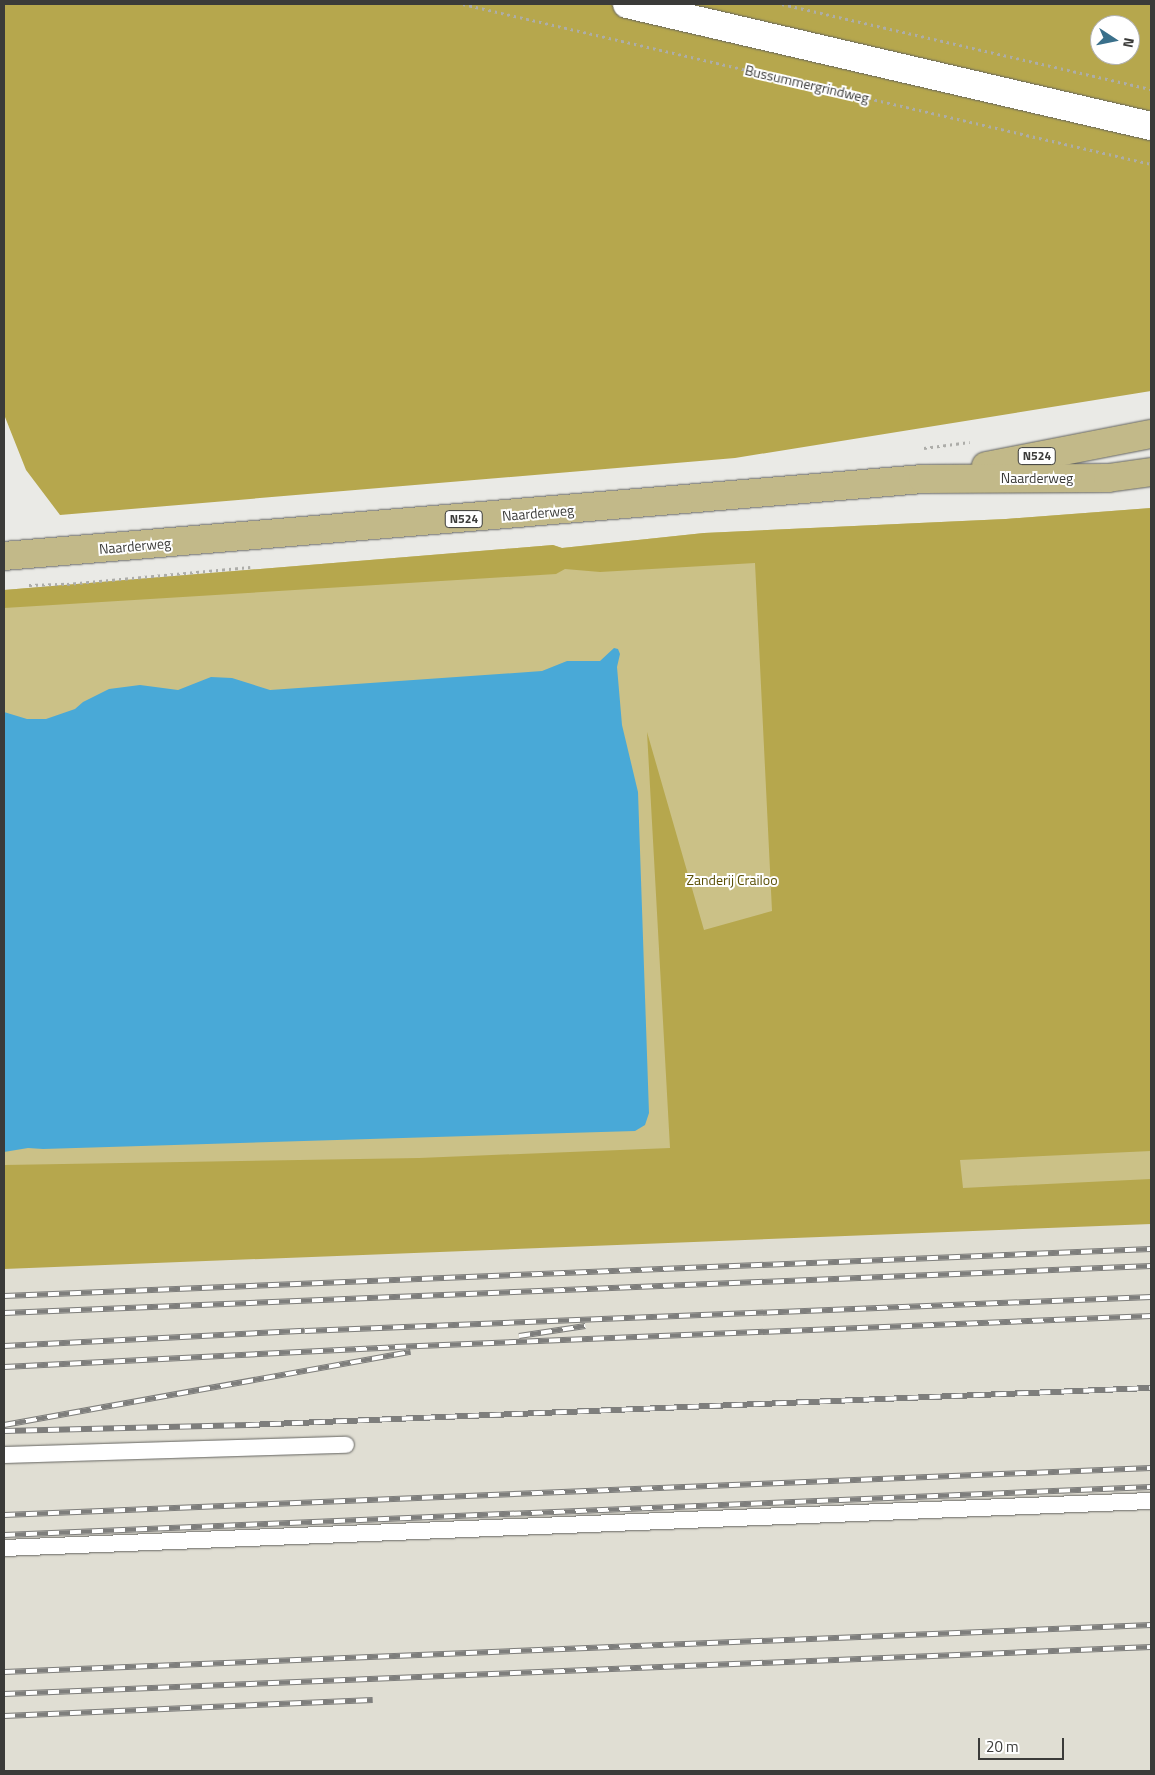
<!DOCTYPE html>
<html>
<head>
<meta charset="utf-8">
<style>
	body { margin:0 }
	#map { position:relative; width:1155px; height:1775px; overflow:hidden; background:#eaeae6; font-family:"Titillium Web",sans-serif }
	div>[style] { position:absolute }
	.built>* { inset:0; background:#e0ded3; transform-origin:0 0 }
	.green>* { inset:0; background:#cbc187 }
	.forest>* { inset:0; background:#b6a74d }
	.water>* { inset:0; background:#49a9d7 }
	.path>* { height:3px; margin-top:-1.5px; transform-origin:0; background:repeating-linear-gradient(90deg,#adada9 0 2.5px,transparent 0 6.5px) }
	.roads { filter:drop-shadow(0 0 1px #63635f) drop-shadow(0 0 1px #63635f) }
	.service>* { height:16px; margin:-8px; padding:0 8px; transform-origin:8px; border-radius:8px; background:#fff }
	.minor>* { height:28px; margin:-14px; padding:0 14px; transform-origin:14px; border-radius:14px; background:#fff }
	.primary>* { height:28px; margin:-14px; padding:0 14px; transform-origin:14px; border-radius:14px; background:#c2b989 }
	.rail>* { height:5.5px; margin-top:-2.75px; transform-origin:0; background:repeating-linear-gradient(90deg,#fff 0 11px,#7e7e7c 0 22px); box-sizing:border-box; border-block:1px solid #7e7e7c }
	span { translate:-50% -50%; white-space:nowrap; text-align:center; line-height:1.15; -webkit-text-stroke:4px #fff; paint-order:stroke }
	.shield-label span { padding:1px 4px; background:#fff; border:1px solid; border-radius:4px; -webkit-text-stroke-width:0 }
	.shield-label { font-size:12px; color:#3b3b39; font-weight:700 }
	.street-label { font-size:14px; color:#3b3b39 }
	.park-label { font-size:14px; color:#5a4f06 }
	.frame { position:absolute; inset:0; border:5px solid #3b3b39; pointer-events:none }
	.north { position:absolute; left:1090px; top:15px; width:50px; height:50px; box-sizing:border-box; background:#fff; border:1px solid #b1b1b0; border-radius:50%; rotate:101deg; font-size:14px; font-weight:700; line-height:20px; text-align:center; color:#3b3b39 }
	.north::after { content:''; display:block; margin:auto; width:18px; height:22px; background:#3a708b; clip-path:polygon(50% 0,100% 100%,50% 72%,0 100%) }
	.scale { position:absolute; left:978px; top:1738px; width:86px; height:22px; box-sizing:border-box; border:2px solid #3b3b39; border-top:0; padding-left:6px; font-size:15px; line-height:18px; white-space:nowrap; color:#3b3b39; -webkit-text-stroke:4px #fff; paint-order:stroke }
</style>
</head>
<body>
<div id="map">
	<div class="built">
		<i style="left:1151px;top:1224px;width:547px;height:1148px;rotate:90deg"></i>
	</div>
	<div class="green">
		<i style="clip-path:polygon(1151px 508px,1151px 1206px,4px 1265px,4px 590px,553px 545px,562px 548px,704px 533px,1006px 519px)"></i>
	</div>
	<div class="forest">
		<i style="clip-path:polygon(evenodd,4px 4px,1151px 4px,1151px 391px,735px 458px,60px 515px,26px 470px,5px 417px,4px 4px,1100px 25px,1130px 25px,1130px 55px,1100px 55px,1100px 25px)"></i>
		<i style="clip-path:polygon(1151px 508px,1151px 1151px,960px 1160px,963px 1188px,1151px 1179px,1151px 1224px,4px 1269px,4px 1165px,419px 1158px,670px 1148px,647px 732px,704px 930px,772px 911px,755px 563px,600px 572px,565px 569px,556px 574px,4px 608px,4px 590px,553px 545px,562px 548px,704px 533px,1006px 519px)"></i>
	</div>
	<div class="water">
		<i style="clip-path:polygon(614px 648px,618px 649px,620px 654px,617px 667px,622px 725px,638px 792px,649px 1113px,645px 1125px,635px 1131px,43px 1149px,28px 1148px,4px 1152px,4px 712px,27px 719px,46px 719px,75px 709px,83px 702px,109px 689px,140px 685px,178px 690px,211px 677px,232px 678px,270px 690px,542px 671px,567px 661px,600px 661px)"></i>
	</div>
	<div class="path">
		<i style="left:463px;top:4px;width:706px;rotate:13.09deg"></i>
		<i style="left:782px;top:4px;width:379px;rotate:13deg"></i>
		<i style="left:924px;top:448px;width:46px;rotate:-7.4deg"></i>
		<i style="left:29px;top:585px;width:38px;rotate:-2deg"></i>
		<i style="left:67px;top:584px;width:184px;rotate:-5.3deg"></i>
	</div>
	<div class="roads">
		<div class="service">
			<i style="left:4px;top:1455px;width:342px;rotate:-1.7deg"></i>
			<i style="left:4px;top:1548px;width:1148px;rotate:-2.35deg"></i>
		</div>
		<div class="minor">
			<i style="left:627px;top:4px;width:538px;rotate:13.11deg"></i>
		</div>
		<div class="primary">
			<i style="left:986px;top:466px;width:168px;rotate:-11deg"></i>
			<i style="left:4px;top:556px;width:922px;rotate:-4.79deg"></i>
			<i style="left:923px;top:479px;width:185px;rotate:-0.3deg"></i>
			<i style="left:1108px;top:478px;width:43px;rotate:-7.9deg"></i>
		</div>
	</div>
	<div class="rail">
		<i style="left:4px;top:1296px;width:1148px;rotate:-2.35deg"></i>
		<i style="left:4px;top:1313px;width:1148px;rotate:-2.35deg"></i>
		<i style="left:519px;top:1336px;width:67px;rotate:-8.6deg"></i>
		<i style="left:4px;top:1346px;width:301px;rotate:-2.9deg"></i>
		<i style="left:305px;top:1331px;width:847px;rotate:-2.3deg"></i>
		<i style="left:4px;top:1367px;width:392px;rotate:-2.9deg"></i>
		<i style="left:395px;top:1347px;width:757px;rotate:-2.35deg"></i>
		<i style="left:4px;top:1425px;width:413px;rotate:-10.2deg"></i>
		<i style="left:4px;top:1431px;width:244px;rotate:-1.4deg"></i>
		<i style="left:248px;top:1425px;width:904px;rotate:-2.35deg"></i>
		<i style="left:4px;top:1515px;width:1148px;rotate:-2.35deg"></i>
		<i style="left:4px;top:1535px;width:1148px;rotate:-2.4deg"></i>
		<i style="left:4px;top:1672px;width:1148px;rotate:-2.35deg"></i>
		<i style="left:4px;top:1694px;width:1148px;rotate:-2.35deg"></i>
		<i style="left:4px;top:1716px;width:369px;rotate:-2.5deg"></i>
	</div>
	<div class="shield-label">
		<span style="left:1037px;top:456px">N524</span>
		<span style="left:464px;top:519px">N524</span>
	</div>
	<div class="street-label">
		<span style="left:807px;top:84px;rotate:13deg">Bussummergrindweg</span>
		<span style="left:1037px;top:478px">Naarderweg</span>
		<span style="left:538px;top:513px;rotate:-5deg">Naarderweg</span>
		<span style="left:135px;top:546px;rotate:-5deg">Naarderweg</span>
	</div>
	<div class="park-label">
		<span style="left:732px;top:880px">Zanderij Crailoo</span>
	</div>
	<div class="frame"></div>
	<div class="north">N</div>
	<div class="scale">20 m</div>
</div>
</body>
</html>
